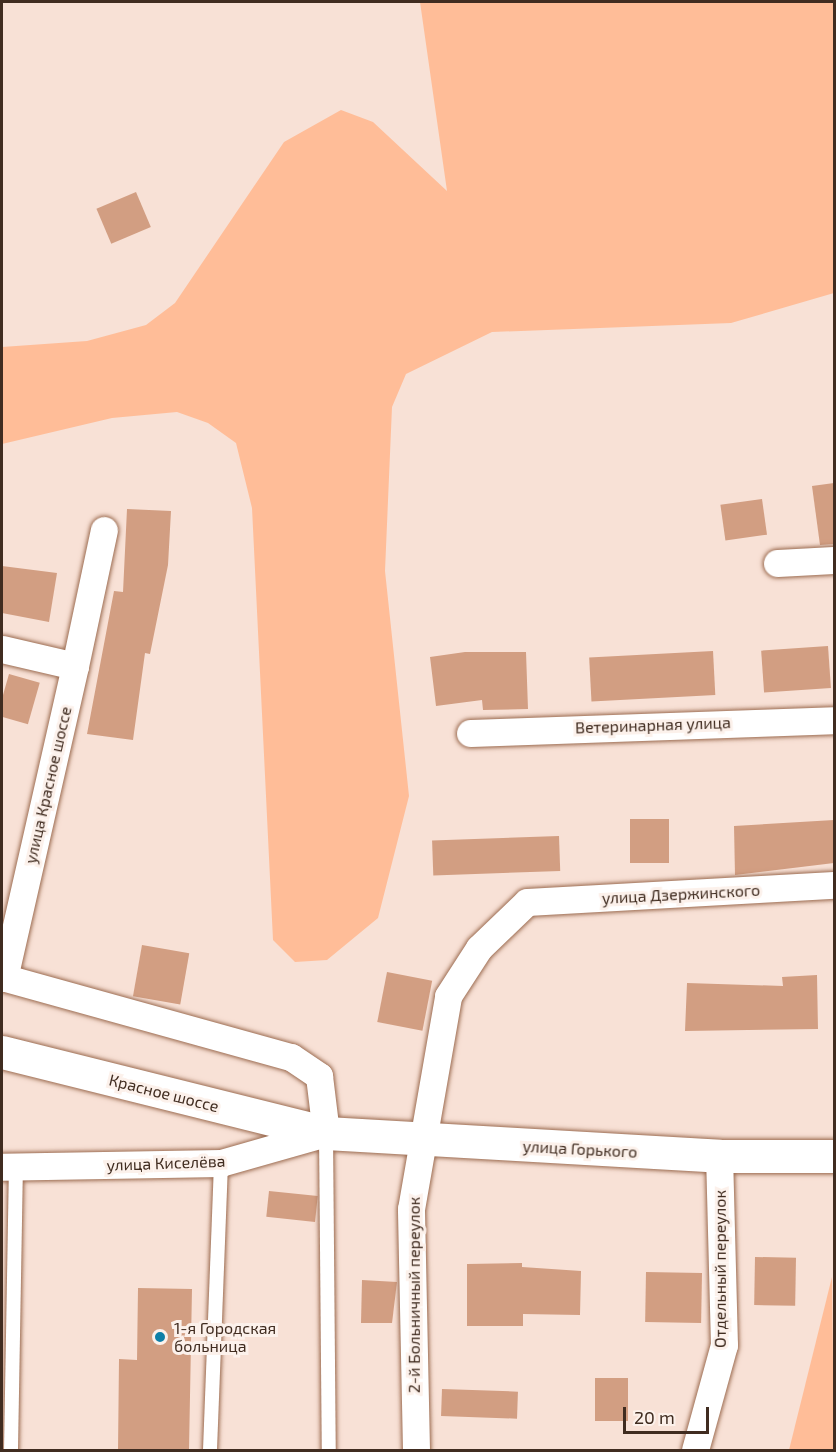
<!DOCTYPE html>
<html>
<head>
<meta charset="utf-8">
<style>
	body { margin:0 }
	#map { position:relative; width:836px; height:1452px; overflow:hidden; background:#f8e1d6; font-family:"Exo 2",sans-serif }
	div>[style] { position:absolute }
	.green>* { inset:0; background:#ffbd98 }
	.building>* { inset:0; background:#d29e82; transform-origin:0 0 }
	.roads { filter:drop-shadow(0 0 2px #9c6c51) drop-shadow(0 0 2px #9c6c51) }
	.lane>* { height:14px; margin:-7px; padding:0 7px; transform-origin:7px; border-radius:7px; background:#fff }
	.street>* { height:27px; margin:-13.5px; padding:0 13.5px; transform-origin:13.5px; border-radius:13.5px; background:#fff }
	.secondary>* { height:33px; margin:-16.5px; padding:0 16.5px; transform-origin:16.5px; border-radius:16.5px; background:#fff }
	.dots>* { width:16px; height:16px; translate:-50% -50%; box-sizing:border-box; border:3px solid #fcf1eb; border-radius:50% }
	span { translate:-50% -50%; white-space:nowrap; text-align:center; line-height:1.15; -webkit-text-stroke:6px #fcf1eb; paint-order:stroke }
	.street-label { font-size:16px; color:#402c20 }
	.poi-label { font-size:16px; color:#402c20 }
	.left { translate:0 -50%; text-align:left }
	.frame { position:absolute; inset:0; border:3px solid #402c20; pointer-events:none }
	.scale { position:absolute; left:623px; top:1407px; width:86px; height:27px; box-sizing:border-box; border:3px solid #402c20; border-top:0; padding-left:8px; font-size:18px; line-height:21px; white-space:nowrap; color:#402c20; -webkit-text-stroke:4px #fcf1eb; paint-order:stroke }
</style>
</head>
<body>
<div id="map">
	<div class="green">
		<i style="clip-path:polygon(420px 2px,834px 2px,834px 293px,731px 323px,492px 332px,406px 374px,392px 407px,385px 571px,409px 796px,378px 918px,327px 960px,295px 962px,273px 940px,252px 508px,236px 443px,208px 423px,177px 412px,112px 418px,2px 444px,2px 347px,87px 341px,146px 325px,175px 303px,284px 142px,341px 110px,373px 122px,447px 191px)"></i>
		<i style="clip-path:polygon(832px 1277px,834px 1450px,789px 1450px)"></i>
	</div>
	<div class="building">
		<i style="left:136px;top:192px;width:38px;height:43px;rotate:67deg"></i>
		<i style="clip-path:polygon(834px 483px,834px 544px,820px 545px,812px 486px)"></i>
		<i style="left:762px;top:499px;width:36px;height:42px;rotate:82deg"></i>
		<i style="clip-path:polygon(127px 509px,171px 511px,168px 565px,150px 654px,145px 653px,133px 740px,87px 734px,114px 591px,123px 592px)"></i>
		<i style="clip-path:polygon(2px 566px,57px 573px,49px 622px,2px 613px)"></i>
		<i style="left:828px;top:646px;width:42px;height:67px;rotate:86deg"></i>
		<i style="left:713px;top:651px;width:44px;height:124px;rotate:87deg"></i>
		<i style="clip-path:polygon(465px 652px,526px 652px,528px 709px,483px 710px,482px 700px,436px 706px,430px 657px)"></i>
		<i style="left:9px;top:674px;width:32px;height:43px;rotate:16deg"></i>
		<i style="left:630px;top:819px;width:39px;height:44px"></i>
		<i style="clip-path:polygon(834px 820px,834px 863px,735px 875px,734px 826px)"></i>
		<i style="left:559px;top:836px;width:35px;height:127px;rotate:88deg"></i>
		<i style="left:142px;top:945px;width:48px;height:52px;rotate:10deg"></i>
		<i style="left:387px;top:972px;width:46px;height:51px;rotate:11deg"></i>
		<i style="clip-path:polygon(817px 975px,818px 1029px,685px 1031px,687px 983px,783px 986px,782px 977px)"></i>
		<i style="left:269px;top:1191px;width:49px;height:26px;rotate:6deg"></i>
		<i style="left:755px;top:1257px;width:41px;height:48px;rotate:1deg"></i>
		<i style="clip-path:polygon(522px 1263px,522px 1267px,581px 1271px,580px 1315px,523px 1314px,523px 1326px,467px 1326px,467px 1264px)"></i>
		<i style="left:646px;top:1272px;width:56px;height:50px;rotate:1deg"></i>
		<i style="clip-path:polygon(362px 1280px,397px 1282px,392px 1323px,361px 1323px)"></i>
		<i style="clip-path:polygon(138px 1288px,192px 1289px,189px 1450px,118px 1450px,119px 1359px,137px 1360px)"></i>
		<i style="left:628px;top:1378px;width:43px;height:33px;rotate:90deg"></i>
		<i style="left:442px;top:1389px;width:76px;height:27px;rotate:2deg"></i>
	</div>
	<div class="roads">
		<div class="lane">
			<i style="left:326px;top:1133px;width:317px;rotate:89.5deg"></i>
			<i style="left:11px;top:1450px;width:283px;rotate:-89deg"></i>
			<i style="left:210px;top:1450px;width:287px;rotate:-87.8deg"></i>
		</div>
		<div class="street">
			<i style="left:777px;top:563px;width:57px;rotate:-3deg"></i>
			<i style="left:2px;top:649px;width:75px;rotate:13.1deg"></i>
			<i style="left:75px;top:666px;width:320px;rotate:102.8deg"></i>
			<i style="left:75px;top:666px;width:139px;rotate:-78deg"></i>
			<i style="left:470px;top:733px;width:364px;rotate:-2deg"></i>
			<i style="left:2px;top:977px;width:300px;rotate:15.5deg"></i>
			<i style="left:291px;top:1057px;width:34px;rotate:34deg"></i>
			<i style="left:319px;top:1076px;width:57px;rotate:83deg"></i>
			<i style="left:326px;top:1133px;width:109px;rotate:164.1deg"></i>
			<i style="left:221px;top:1163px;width:219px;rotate:179deg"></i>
			<i style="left:416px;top:1450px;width:241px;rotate:-91.2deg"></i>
			<i style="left:411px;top:1209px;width:216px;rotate:-80.1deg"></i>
			<i style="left:448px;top:996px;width:57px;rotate:-57.1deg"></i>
			<i style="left:479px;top:948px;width:66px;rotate:-43.8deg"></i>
			<i style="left:527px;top:902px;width:307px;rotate:-3.2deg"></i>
			<i style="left:695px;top:1450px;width:109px;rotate:-74.6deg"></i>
			<i style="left:724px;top:1345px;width:189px;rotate:-91.5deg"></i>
		</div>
		<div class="secondary">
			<i style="left:2px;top:1052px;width:334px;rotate:14deg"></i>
			<i style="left:326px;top:1133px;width:394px;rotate:3.3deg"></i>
			<i style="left:719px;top:1156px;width:115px"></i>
		</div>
	</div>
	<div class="dots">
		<i style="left:160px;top:1337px;background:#0f7fa7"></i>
	</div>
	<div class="street-label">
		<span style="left:653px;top:725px;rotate:-2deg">Ветеринарная улица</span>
		<span style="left:48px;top:785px;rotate:-77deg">улица Красное шоссе</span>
		<span style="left:681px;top:894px;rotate:-3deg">улица Дзержинского</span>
		<span style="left:164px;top:1093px;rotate:14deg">Красное шоссе</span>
		<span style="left:580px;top:1149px;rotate:3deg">улица Горького</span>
		<span style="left:166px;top:1163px;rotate:-2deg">улица Киселёва</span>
		<span style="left:720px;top:1269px;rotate:-90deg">Отдельный переулок</span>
		<span style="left:414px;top:1295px;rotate:-90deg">2-й Больничный переулок</span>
	</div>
	<div class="poi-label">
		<span class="left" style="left:174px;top:1337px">1-я Городская<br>больница</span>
	</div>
	<div class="frame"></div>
	<div class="scale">20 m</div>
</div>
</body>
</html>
